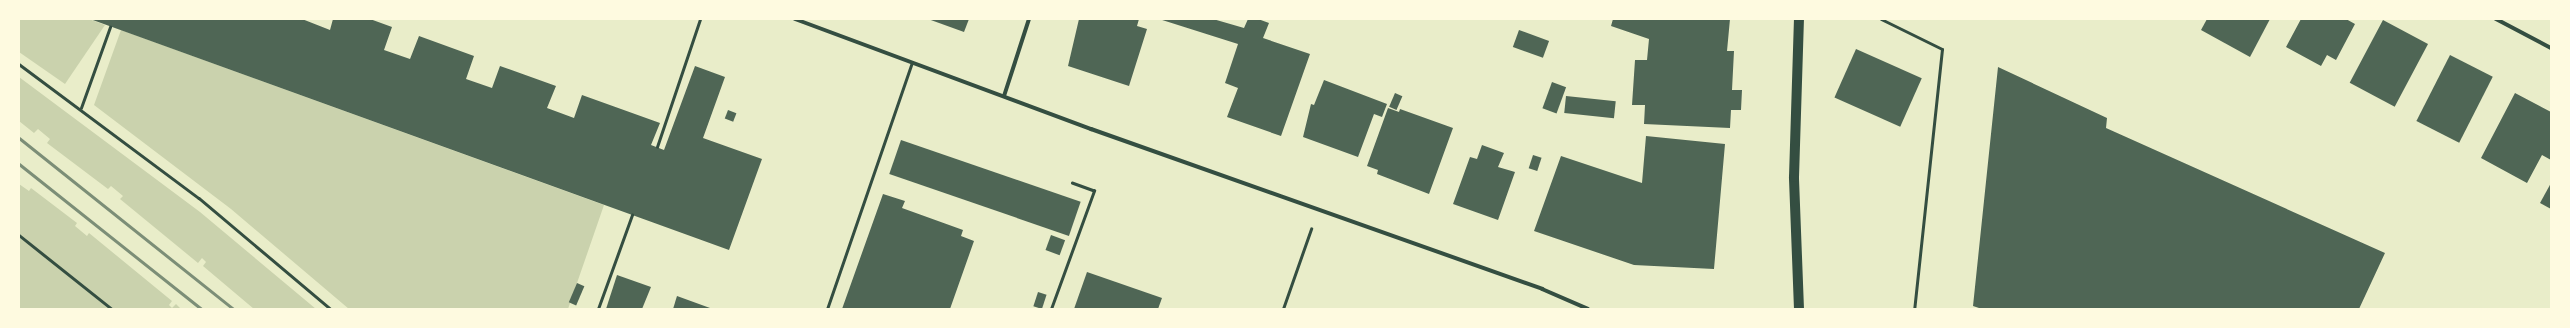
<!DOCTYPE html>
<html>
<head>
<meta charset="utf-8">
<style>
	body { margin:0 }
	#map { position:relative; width:2570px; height:328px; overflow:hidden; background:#e9edc9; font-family:Cabin,sans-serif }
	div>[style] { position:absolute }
	.green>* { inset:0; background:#cad2ad }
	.building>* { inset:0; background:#4f6655; transform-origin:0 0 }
	.path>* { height:2.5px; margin:-1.25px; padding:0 1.25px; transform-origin:1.25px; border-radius:1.25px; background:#344e41 }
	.service>* { height:3px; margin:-1.5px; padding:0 1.5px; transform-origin:1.5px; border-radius:1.5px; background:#344e41 }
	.minor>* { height:4px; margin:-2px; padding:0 2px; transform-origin:2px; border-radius:2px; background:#344e41 }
	.primary>* { height:10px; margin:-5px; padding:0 5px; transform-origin:5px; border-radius:5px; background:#344e41 }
	.rail>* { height:3px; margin:-1.5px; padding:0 1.5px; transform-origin:1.5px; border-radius:1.5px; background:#7c8e77 }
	span { translate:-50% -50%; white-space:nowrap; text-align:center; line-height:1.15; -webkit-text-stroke:3px #fefae0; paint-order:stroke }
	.frame { position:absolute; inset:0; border:20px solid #fefae0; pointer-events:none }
</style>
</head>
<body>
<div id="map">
	<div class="green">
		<i style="clip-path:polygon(19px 19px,89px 19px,105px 25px,65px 84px,19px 52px)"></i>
		<i style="clip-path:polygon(121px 30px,604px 205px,568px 309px,349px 309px,231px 209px,94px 105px)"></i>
		<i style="clip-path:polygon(19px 77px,200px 212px,316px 309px,254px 309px,203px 266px,206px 262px,202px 258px,198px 263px,120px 199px,123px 196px,111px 186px,108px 189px,47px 143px,50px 139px,38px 129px,34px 133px,19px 121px)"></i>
		<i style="clip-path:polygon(19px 184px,29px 191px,31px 188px,77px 223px,75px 226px,87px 236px,89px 233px,172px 301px,169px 305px,172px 308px,176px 304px,181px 309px,19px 309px)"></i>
	</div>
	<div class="building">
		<i style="clip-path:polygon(90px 19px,302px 19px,330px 30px,333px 19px,370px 19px,392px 27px,384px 50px,410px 59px,419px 36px,474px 56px,466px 79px,492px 88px,500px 66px,556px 86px,547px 108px,574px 118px,582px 95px,660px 123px,651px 145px,664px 150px,695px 66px,725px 77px,703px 138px,762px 159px,729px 250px)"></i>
		<i style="clip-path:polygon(928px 19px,969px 19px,964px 32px)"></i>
		<i style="clip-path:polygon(1079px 19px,1139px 19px,1137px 26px,1147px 29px,1129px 86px,1068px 66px)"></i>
		<i style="clip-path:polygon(1159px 19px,1213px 19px,1244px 28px,1248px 19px,1258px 19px,1269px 23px,1263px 38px,1310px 54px,1281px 136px,1227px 117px,1238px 88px,1225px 83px,1238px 44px)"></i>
		<i style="clip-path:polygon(1613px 19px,1730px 19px,1727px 51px,1734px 51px,1732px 90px,1742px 90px,1741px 110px,1731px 110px,1730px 128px,1644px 124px,1645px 105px,1632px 105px,1635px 60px,1647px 60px,1649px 39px,1611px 26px)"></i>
		<i style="clip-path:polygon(2207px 19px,2270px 19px,2250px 57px,2201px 30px)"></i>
		<i style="clip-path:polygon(2301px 19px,2346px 19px,2355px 24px,2336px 60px,2327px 55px,2321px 66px,2286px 47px)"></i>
		<i style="left:2383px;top:20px;width:51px;height:71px;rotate:28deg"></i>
		<i style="left:1519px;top:30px;width:32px;height:18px;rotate:20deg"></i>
		<i style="left:1856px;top:49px;width:72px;height:53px;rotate:24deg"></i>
		<i style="left:2450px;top:55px;width:48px;height:74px;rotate:27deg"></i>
		<i style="clip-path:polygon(1998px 67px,2107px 118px,2106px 128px,2385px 253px,2359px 309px,1982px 309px,1973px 306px)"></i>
		<i style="clip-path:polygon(1324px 80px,1387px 104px,1382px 117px,1374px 114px,1358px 157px,1303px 137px,1311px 104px,1314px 105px)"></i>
		<i style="left:1552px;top:82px;width:15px;height:28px;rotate:20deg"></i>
		<i style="left:1395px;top:93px;width:8px;height:15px;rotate:23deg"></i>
		<i style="clip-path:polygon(2515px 93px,2551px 112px,2551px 160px,2542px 155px,2527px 183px,2481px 158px)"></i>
		<i style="left:1566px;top:96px;width:50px;height:17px;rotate:6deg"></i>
		<i style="clip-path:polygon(1388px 108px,1399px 112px,1400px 109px,1453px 128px,1429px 194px,1377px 174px,1378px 170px,1367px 166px)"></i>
		<i style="left:728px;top:110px;width:9px;height:9px;rotate:21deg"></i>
		<i style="clip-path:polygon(1646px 136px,1725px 144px,1714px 269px,1634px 265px,1534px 231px,1561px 156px,1642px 183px)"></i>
		<i style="left:901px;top:140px;width:190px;height:36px;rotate:19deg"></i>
		<i style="clip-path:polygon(1482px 145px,1504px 153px,1498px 167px,1515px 172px,1498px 220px,1453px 204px,1470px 157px,1477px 159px)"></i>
		<i style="left:1533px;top:155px;width:9px;height:14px;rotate:18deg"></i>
		<i style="clip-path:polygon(2551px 183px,2551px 209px,2540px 203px)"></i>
		<i style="clip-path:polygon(883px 194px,905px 201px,902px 208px,963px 230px,961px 236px,974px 241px,950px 309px,842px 309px)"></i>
		<i style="left:1051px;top:235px;width:15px;height:16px;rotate:20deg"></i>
		<i style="clip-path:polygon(1087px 272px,1162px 298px,1158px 309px,1074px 309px)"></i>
		<i style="clip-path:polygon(617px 275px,651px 287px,642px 309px,606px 309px)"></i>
		<i style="left:577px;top:283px;width:8px;height:21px;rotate:23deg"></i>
		<i style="left:1038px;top:292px;width:9px;height:15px;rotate:18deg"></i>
		<i style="clip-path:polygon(677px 296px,710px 308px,709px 309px,673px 309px)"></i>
	</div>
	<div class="path">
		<i style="left:19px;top:64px;width:224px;rotate:36.7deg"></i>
		<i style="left:199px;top:198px;width:172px;rotate:40.1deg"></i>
		<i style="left:81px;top:108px;width:86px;rotate:-70.3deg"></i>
		<i style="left:657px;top:147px;width:135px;rotate:-71.4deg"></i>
		<i style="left:19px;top:235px;width:119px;rotate:38.5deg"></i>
		<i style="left:598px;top:309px;width:100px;rotate:-70.1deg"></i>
		<i style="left:1051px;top:309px;width:126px;rotate:-70deg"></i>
		<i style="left:1094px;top:191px;width:23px;rotate:-160deg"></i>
		<i style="left:1283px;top:309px;width:85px;rotate:-70.7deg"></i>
	</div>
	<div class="service">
		<i style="left:1881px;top:19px;width:68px;rotate:26.2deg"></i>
		<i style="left:1942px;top:49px;width:262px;rotate:96.1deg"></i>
		<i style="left:827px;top:309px;width:261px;rotate:-71deg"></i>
	</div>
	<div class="minor">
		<i style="left:795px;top:19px;width:316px;rotate:20.4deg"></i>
		<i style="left:1091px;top:129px;width:479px;rotate:19.5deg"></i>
		<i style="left:1542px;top:289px;width:50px;rotate:23.5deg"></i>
		<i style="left:2496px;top:19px;width:62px;rotate:27.8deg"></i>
		<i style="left:1004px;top:96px;width:81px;rotate:-72deg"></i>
	</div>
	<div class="primary">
		<i style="left:1799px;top:309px;width:132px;rotate:-92.2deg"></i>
		<i style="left:1794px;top:177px;width:158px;rotate:-88.2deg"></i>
	</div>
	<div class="rail">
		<i style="left:19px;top:138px;width:274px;rotate:38.6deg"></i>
		<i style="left:19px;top:164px;width:233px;rotate:38.5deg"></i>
	</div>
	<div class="frame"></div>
</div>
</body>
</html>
